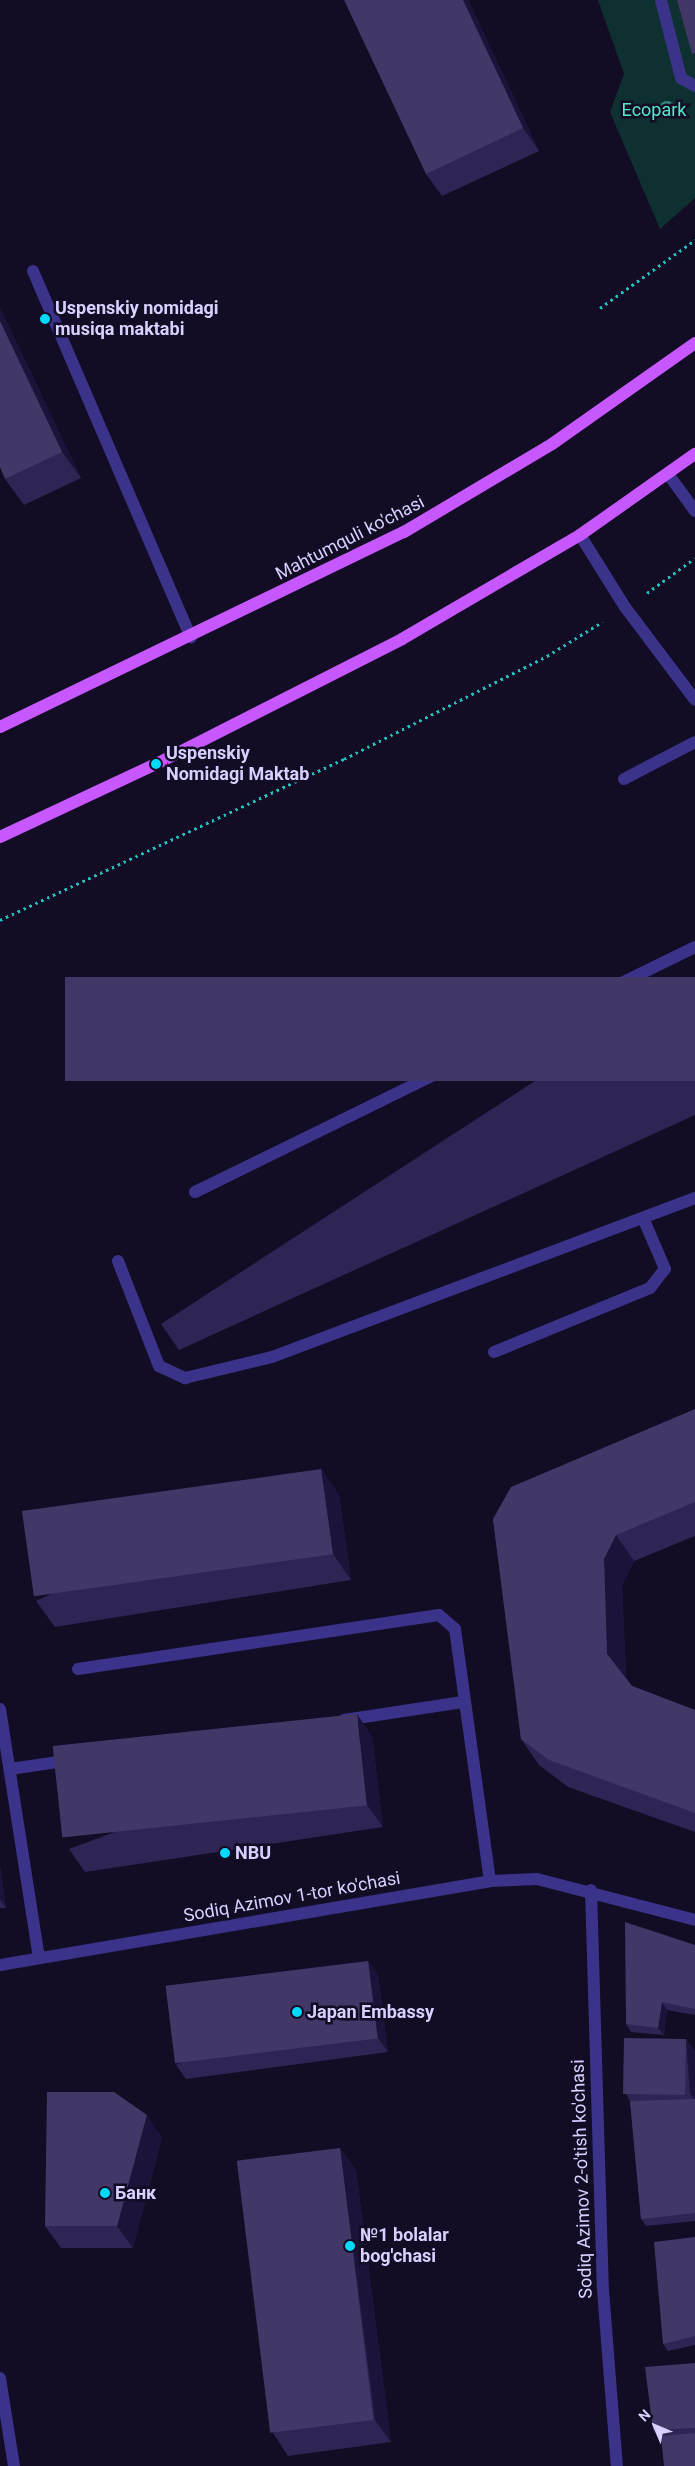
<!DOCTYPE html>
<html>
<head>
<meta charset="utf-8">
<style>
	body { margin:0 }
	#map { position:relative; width:695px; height:2466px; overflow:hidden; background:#120c25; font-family:Roboto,sans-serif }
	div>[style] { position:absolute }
	.green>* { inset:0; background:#0f3030 }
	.path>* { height:3px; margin-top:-1.5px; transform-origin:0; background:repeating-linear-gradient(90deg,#23c0bd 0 2.5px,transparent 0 6.5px) }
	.minor>* { height:12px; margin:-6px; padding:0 6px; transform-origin:6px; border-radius:6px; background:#3a3389 }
	.major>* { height:12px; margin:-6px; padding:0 6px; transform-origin:6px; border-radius:6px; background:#c758ff }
	.trees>* { width:16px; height:16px; margin:-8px; border-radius:50%; background:#358680 }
	.wall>* { inset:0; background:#302455 }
	.shaded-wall>* { inset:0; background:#1c133a }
	.building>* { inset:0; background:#423767; transform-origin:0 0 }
	.dots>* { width:14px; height:14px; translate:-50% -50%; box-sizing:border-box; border:2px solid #120c25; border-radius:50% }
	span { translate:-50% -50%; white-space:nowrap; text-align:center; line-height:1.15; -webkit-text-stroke:5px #120c25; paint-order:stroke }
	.park-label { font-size:18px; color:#52eaca }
	.poi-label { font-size:18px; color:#d8d1ff; font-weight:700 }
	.left { translate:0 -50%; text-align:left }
	.street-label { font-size:18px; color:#d8d1ff }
	.north { position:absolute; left:630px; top:2401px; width:50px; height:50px; -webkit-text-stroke:4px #120c25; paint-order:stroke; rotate:315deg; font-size:14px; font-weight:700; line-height:20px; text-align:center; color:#d8d1ff }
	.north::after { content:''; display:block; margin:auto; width:18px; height:22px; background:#d8d1ff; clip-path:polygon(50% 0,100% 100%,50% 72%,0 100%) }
</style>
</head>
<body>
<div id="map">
	<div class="green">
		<i style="clip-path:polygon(598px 0,695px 0,695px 198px,660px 229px,610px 112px,624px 74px)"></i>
	</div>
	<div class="path">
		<i style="left:600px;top:308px;width:117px;rotate:-35.6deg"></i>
		<i style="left:647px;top:593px;width:59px;rotate:-36.1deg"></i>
		<i style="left:0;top:920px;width:380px;rotate:-25.1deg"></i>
		<i style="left:344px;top:759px;width:228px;rotate:-26.9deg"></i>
		<i style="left:547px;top:656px;width:65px;rotate:-31.7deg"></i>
	</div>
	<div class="minor">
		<i style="left:661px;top:0;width:81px;rotate:75.6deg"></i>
		<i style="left:681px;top:78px;width:16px;rotate:30deg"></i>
		<i style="left:33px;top:271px;width:399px;rotate:66.7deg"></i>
		<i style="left:668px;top:474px;width:46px;rotate:53.9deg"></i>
		<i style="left:580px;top:535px;width:85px;rotate:58deg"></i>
		<i style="left:625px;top:607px;width:116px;rotate:53deg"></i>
		<i style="left:624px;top:779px;width:80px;rotate:-27.5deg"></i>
		<i style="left:195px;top:1192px;width:557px;rotate:-26.1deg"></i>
		<i style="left:118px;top:1261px;width:113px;rotate:68.7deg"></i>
		<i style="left:159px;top:1366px;width:29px;rotate:25deg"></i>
		<i style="left:185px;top:1378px;width:89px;rotate:-13.6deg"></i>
		<i style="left:272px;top:1357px;width:452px;rotate:-20.6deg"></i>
		<i style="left:494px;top:1352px;width:169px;rotate:-22.3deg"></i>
		<i style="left:650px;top:1288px;width:24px;rotate:-52deg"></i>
		<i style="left:665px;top:1269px;width:53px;rotate:-113.2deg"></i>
		<i style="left:78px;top:1669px;width:365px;rotate:-8.5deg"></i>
		<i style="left:439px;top:1615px;width:21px;rotate:41deg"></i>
		<i style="left:455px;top:1629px;width:254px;rotate:82.1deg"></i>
		<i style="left:0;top:1709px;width:251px;rotate:81.1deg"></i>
		<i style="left:344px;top:1720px;width:120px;rotate:-8.6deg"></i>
		<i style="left:10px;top:1769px;width:63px;rotate:-8.3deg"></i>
		<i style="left:591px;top:1890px;width:400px;rotate:88.3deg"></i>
		<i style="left:603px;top:2290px;width:177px;rotate:85.5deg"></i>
		<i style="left:0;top:1965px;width:497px;rotate:-9.7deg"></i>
		<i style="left:490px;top:1881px;width:47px;rotate:-2.4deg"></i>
		<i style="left:537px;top:1879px;width:163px;rotate:14.5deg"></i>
		<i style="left:0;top:2378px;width:89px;rotate:81deg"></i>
	</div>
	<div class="major">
		<i style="left:0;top:727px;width:449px;rotate:-25.8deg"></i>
		<i style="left:404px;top:532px;width:172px;rotate:-30.7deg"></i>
		<i style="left:552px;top:444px;width:175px;rotate:-35.2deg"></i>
		<i style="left:0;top:837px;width:172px;rotate:-25.1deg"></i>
		<i style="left:156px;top:764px;width:276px;rotate:-26.9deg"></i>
		<i style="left:402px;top:639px;width:206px;rotate:-30.3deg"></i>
		<i style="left:580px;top:535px;width:141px;rotate:-35.2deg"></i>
	</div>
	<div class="trees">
		<i style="left:667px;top:109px"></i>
	</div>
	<div class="wall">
		<i style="clip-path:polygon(468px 0,539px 151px,442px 196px,426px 174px)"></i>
		<i style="clip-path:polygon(0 308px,81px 478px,24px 505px,5px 479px)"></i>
		<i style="clip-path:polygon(695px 977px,695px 1115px,179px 1350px,161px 1324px)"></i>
		<i style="clip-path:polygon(695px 1409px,695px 1536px,634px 1561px,622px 1586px,626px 1678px,632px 1686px,695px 1710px,695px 1832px,568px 1787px,539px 1765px,521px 1739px,493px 1519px)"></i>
		<i style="clip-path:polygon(321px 1469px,339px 1495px,351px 1580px,55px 1627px,36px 1601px)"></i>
		<i style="clip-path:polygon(372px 1736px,383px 1827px,85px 1872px,69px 1849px)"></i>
		<i style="clip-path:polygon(0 1865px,6px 1908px,0 1908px)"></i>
		<i style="clip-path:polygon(695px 1945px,695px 2015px,667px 2010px,664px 2035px,631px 2032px,626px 2024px)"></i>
		<i style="clip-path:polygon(368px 1961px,378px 1975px,388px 2052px,186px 2079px,176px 2065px)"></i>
		<i style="clip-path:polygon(686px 2039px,695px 2051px,695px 2221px,646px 2226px,641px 2219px,630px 2101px,626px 2094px)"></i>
		<i style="clip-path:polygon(162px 2137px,133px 2248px,61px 2248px,45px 2226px)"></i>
		<i style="clip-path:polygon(340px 2148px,356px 2170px,391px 2442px,288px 2456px,273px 2433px)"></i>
		<i style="clip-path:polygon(695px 2237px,695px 2345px,668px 2351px,663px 2344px)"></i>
		<i style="clip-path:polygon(695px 2363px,695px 2466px,661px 2442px,653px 2430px)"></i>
	</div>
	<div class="shaded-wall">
		<i style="clip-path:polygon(463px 0,468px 0,539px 151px,523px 128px)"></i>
		<i style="clip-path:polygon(0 308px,81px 478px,62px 452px,0 321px)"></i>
		<i style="clip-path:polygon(321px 1469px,339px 1495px,351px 1580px,333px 1554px)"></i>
		<i style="clip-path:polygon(616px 1535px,634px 1561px,622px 1586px,626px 1680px,607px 1654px,604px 1559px)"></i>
		<i style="clip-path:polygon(357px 1714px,372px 1736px,383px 1827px,367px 1805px)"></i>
		<i style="clip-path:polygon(0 1865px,6px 1908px,0 1899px)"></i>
		<i style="clip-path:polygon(368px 1961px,378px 1975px,388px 2052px,378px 2038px)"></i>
		<i style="clip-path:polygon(662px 2002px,667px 2010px,664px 2035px,658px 2028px)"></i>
		<i style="clip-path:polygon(686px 2039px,695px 2051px,695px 2101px,690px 2093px)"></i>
		<i style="clip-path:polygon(147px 2115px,162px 2137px,133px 2248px,117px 2226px)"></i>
		<i style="clip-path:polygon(340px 2148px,356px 2170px,391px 2442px,375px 2420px)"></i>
	</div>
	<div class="building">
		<i style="clip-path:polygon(344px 0,463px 0,523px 128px,426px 174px)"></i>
		<i style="clip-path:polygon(677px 0,695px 0,695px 53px,692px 54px)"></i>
		<i style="clip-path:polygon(0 321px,62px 452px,5px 479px,0 467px)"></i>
		<i style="left:695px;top:977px;width:104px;height:630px;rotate:90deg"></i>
		<i style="clip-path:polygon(695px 1409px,695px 1502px,616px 1535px,604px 1559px,607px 1654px,632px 1686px,695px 1710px,695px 1813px,549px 1760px,521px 1739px,493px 1519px,511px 1487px)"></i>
		<i style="left:321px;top:1469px;width:86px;height:302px;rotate:82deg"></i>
		<i style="left:357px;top:1714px;width:92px;height:306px;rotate:84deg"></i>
		<i style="clip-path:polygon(625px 1922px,695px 1945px,695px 2009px,662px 2002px,658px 2028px,626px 2024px)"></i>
		<i style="left:368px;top:1961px;width:78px;height:204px;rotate:83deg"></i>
		<i style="left:624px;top:2038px;width:62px;height:56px;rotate:1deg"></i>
		<i style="clip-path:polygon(47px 2092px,114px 2092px,147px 2115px,117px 2226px,45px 2226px)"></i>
		<i style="clip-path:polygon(695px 2099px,695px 2213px,641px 2219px,630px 2101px)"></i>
		<i style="left:340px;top:2148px;width:274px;height:104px;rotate:83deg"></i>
		<i style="clip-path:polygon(695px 2237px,695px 2336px,663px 2344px,654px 2242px)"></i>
		<i style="clip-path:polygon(695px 2363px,695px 2428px,653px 2430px,645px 2367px)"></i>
		<i style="clip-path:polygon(695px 2433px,695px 2466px,664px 2466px,661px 2436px)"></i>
	</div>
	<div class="dots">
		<i style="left:45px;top:319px;background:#00d8fc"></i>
		<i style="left:156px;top:764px;background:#00d8fc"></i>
		<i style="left:225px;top:1853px;background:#00d8fc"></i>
		<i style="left:297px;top:2012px;background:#00d8fc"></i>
		<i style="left:105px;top:2193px;background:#00d8fc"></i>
		<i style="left:350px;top:2246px;background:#00d8fc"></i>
	</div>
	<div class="park-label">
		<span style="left:654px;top:110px">Ecopark</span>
	</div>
	<div class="poi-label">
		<span class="left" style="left:55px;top:319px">Uspenskiy nomidagi<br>musiqa maktabi</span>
		<span class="left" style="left:166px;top:764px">Uspenskiy<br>Nomidagi Maktab</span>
		<span class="left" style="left:235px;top:1853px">NBU</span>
		<span class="left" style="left:307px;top:2012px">Japan Еmbassy</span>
		<span class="left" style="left:115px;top:2193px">Банк</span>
		<span class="left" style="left:360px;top:2246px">№1 bolalar<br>bog'chasi</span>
	</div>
	<div class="street-label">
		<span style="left:350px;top:538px;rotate:-27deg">Mahtumquli ko'chasi</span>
		<span style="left:292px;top:1897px;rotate:-10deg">Sodiq Azimov 1-tor ko'chasi</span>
		<span style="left:582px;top:2179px;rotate:-92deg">Sodiq Azimov 2-o'tish ko'chasi</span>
	</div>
	<div class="north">N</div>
</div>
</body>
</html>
